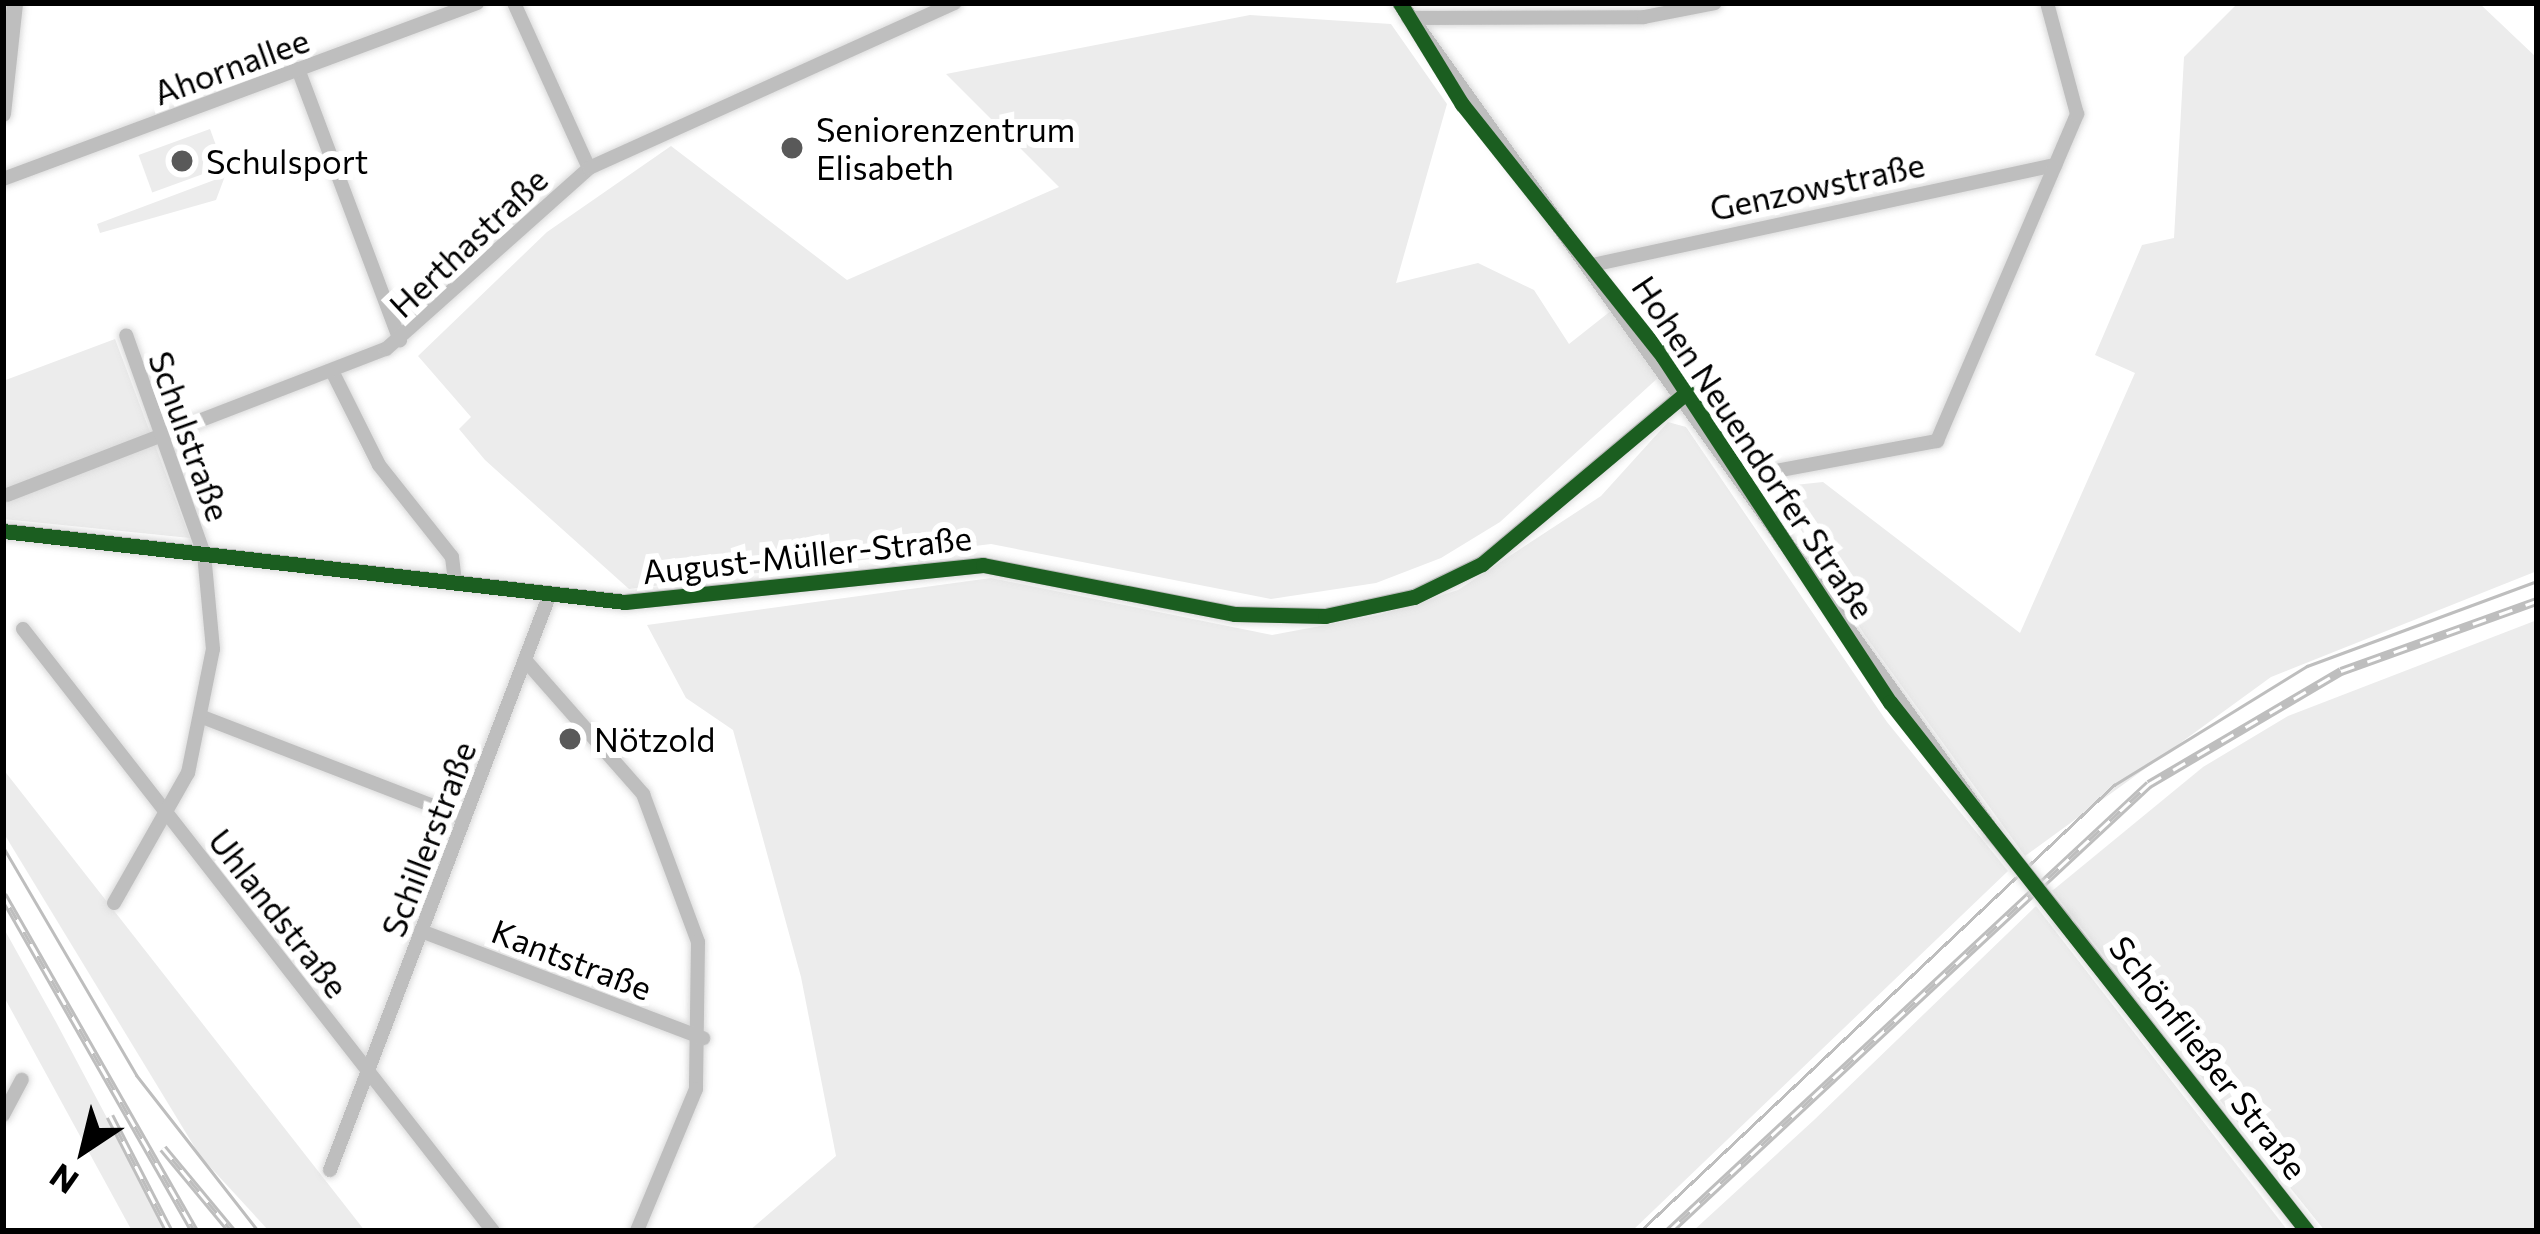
<!DOCTYPE html>
<html>
<head>
<meta charset="utf-8">
<style>
	body { margin:0 }
	#map { position:relative; width:2540px; height:1234px; overflow:hidden; background:#fff; font-family:Commissioner,sans-serif }
	div>[style] { position:absolute }
	.green>* { inset:0; background:#ececec; transform-origin:0 0 }
	.roads { filter:drop-shadow(0 0 3px #dbdbdb) drop-shadow(0 0 3px #dbdbdb) }
	.minor>* { height:14px; margin:-7px; padding:0 7px; transform-origin:7px; border-radius:7px; background:#bebebe }
	.major>* { height:16px; margin:-8px; padding:0 8px; transform-origin:8px; border-radius:8px; background:#bebebe }
	.tram>* { height:3px; margin:-1.5px; padding:0 1.5px; transform-origin:1.5px; border-radius:1.5px; background:#bebebe }
	.rail>* { height:9px; margin-top:-4.5px; transform-origin:0; background:repeating-linear-gradient(90deg,#fff 0 14px,#bebebe 0 28px); box-sizing:border-box; border-block:3px solid #bebebe }
	.bridges { filter:drop-shadow(0 0 3px #dbdbdb) drop-shadow(0 0 3px #dbdbdb) }
	.major-bridge>* { height:16px; margin:-8px; padding:0 8px; transform-origin:8px; border-radius:8px; background:#bebebe }
	.cycleway>* { height:15px; margin:-7.5px; padding:0 7.5px; transform-origin:7.5px; border-radius:7.5px; background:#1b5e20 }
	.dots>* { width:33px; height:33px; translate:-50% -50%; box-sizing:border-box; border:6px solid #fff; border-radius:50% }
	span { translate:-50% -50%; white-space:nowrap; text-align:center; line-height:1.15; -webkit-text-stroke:12px #fff; paint-order:stroke }
	.street-label { font-size:33px; color:#000 }
	.poi-label { font-size:33px; color:#000 }
	.left { translate:0 -50%; text-align:left }
	.frame { position:absolute; inset:0; border:6px solid #000; pointer-events:none }
	.north { position:absolute; left:24px; top:1090px; width:120px; height:120px; -webkit-text-stroke:9px #fff; paint-order:stroke; rotate:215deg; font-size:33px; font-weight:700; line-height:48px; text-align:center; color:#000 }
	.north::after { content:''; display:block; margin:auto; width:42px; height:54px; background:#000; clip-path:polygon(50% 0,100% 100%,50% 72%,0 100%) }
</style>
</head>
<body>
<div id="map">
	<div class="green">
		<i style="clip-path:polygon(2238px 3px,2479px 3px,2537px 58px,2537px 571px,2271px 677px,2025px 856px,1864px 634px,1775px 487px,1823px 482px,2020px 633px,2135px 373px,2095px 355px,2142px 245px,2174px 238px,2184px 57px)"></i>
		<i style="clip-path:polygon(1250px 15px,1391px 24px,1447px 104px,1396px 283px,1478px 263px,1534px 290px,1569px 344px,1612px 310px,1660px 376px,1500px 522px,1441px 558px,1376px 583px,1271px 599px,991px 544px,629px 589px,485px 460px,459px 429px,471px 417px,418px 356px,547px 232px,671px 146px,847px 280px,1059px 187px,946px 74px)"></i>
		<i style="left:210px;top:129px;width:40px;height:76px;rotate:70deg"></i>
		<i style="clip-path:polygon(225px 176px,216px 200px,100px 233px,97px 224px)"></i>
		<i style="clip-path:polygon(115px 339px,190px 538px,3px 519px,3px 381px)"></i>
		<i style="clip-path:polygon(1668px 422px,1686px 427px,1887px 722px,2008px 871px,1632px 1231px,749px 1231px,836px 1156px,801px 977px,733px 730px,686px 698px,647px 625px,991px 578px,1272px 635px,1379px 615px,1458px 590px,1601px 496px)"></i>
		<i style="clip-path:polygon(2537px 620px,2537px 1231px,2325px 1231px,2052px 891px,2203px 767px,2288px 716px)"></i>
		<i style="clip-path:polygon(3px 769px,365px 1231px,269px 1231px,200px 1156px,3px 832px)"></i>
		<i style="clip-path:polygon(2036px 906px,2288px 1231px,1693px 1231px,1814px 1120px)"></i>
		<i style="clip-path:polygon(3px 927px,56px 1022px,167px 1231px,132px 1231px,3px 995px)"></i>
	</div>
	<div class="roads">
		<div class="minor">
			<i style="left:514px;top:3px;width:181px;rotate:65.6deg"></i>
			<i style="left:1408px;top:18px;width:236px;rotate:-0.2deg"></i>
			<i style="left:1644px;top:17px;width:72px;rotate:-11.2deg"></i>
			<i style="left:298px;top:69px;width:290px;rotate:69.4deg"></i>
			<i style="left:3px;top:179px;width:506px;rotate:-20.37deg"></i>
			<i style="left:1592px;top:265px;width:474px;rotate:-12.2deg"></i>
			<i style="left:333px;top:373px;width:103px;rotate:63.4deg"></i>
			<i style="left:379px;top:465px;width:117px;rotate:51.6deg"></i>
			<i style="left:452px;top:557px;width:26px;rotate:83deg"></i>
			<i style="left:1775px;top:471px;width:165px;rotate:-10.5deg"></i>
			<i style="left:1937px;top:441px;width:356px;rotate:-66.8deg"></i>
			<i style="left:2077px;top:114px;width:115px;rotate:-105.1deg"></i>
			<i style="left:7px;top:495px;width:406px;rotate:-21.1deg"></i>
			<i style="left:386px;top:349px;width:272px;rotate:-41.7deg"></i>
			<i style="left:589px;top:168px;width:401px;rotate:-24.3deg"></i>
			<i style="left:23px;top:629px;width:764px;rotate:52.02deg"></i>
			<i style="left:525px;top:660px;width:179px;rotate:48.6deg"></i>
			<i style="left:643px;top:794px;width:158px;rotate:69.6deg"></i>
			<i style="left:698px;top:942px;width:147px;rotate:90.8deg"></i>
			<i style="left:696px;top:1089px;width:154px;rotate:112.6deg"></i>
			<i style="left:205px;top:718px;width:278px;rotate:21.1deg"></i>
			<i style="left:114px;top:903px;width:150px;rotate:-60.4deg"></i>
			<i style="left:188px;top:773px;width:126px;rotate:-78.6deg"></i>
			<i style="left:213px;top:649px;width:95px;rotate:-95.4deg"></i>
			<i style="left:204px;top:554px;width:232px;rotate:-109.6deg"></i>
			<i style="left:421px;top:931px;width:302px;rotate:20.8deg"></i>
			<i style="left:3px;top:1115px;width:40px;rotate:-62deg"></i>
			<i style="left:330px;top:1170px;width:617px;rotate:-69.1deg"></i>
		</div>
		<div class="major">
			<i style="left:1400px;top:3px;width:1020px;rotate:54.46deg"></i>
			<i style="left:3px;top:114px;width:112px;rotate:-83.8deg"></i>
			<i style="left:3px;top:531px;width:626px;rotate:6.51deg"></i>
			<i style="left:625px;top:602px;width:360px;rotate:-5.9deg"></i>
			<i style="left:983px;top:565px;width:257px;rotate:11deg"></i>
			<i style="left:1235px;top:614px;width:90px;rotate:1.3deg"></i>
			<i style="left:1325px;top:616px;width:91px;rotate:-12.1deg"></i>
			<i style="left:1414px;top:597px;width:76px;rotate:-25.9deg"></i>
			<i style="left:1482px;top:564px;width:268px;rotate:-40deg"></i>
			<i style="left:2064px;top:921px;width:394px;rotate:51.9deg"></i>
		</div>
	</div>
	<div class="tram">
		<i style="left:3px;top:847px;width:264px;rotate:59.7deg"></i>
		<i style="left:136px;top:1075px;width:198px;rotate:52deg"></i>
		<i style="left:1640px;top:1231px;width:651px;rotate:-43.26deg"></i>
		<i style="left:2114px;top:785px;width:227px;rotate:-31.7deg"></i>
		<i style="left:2307px;top:666px;width:245px;rotate:-20.3deg"></i>
	</div>
	<div class="rail">
		<i style="left:3px;top:895px;width:387px;rotate:60.3deg"></i>
		<i style="left:110px;top:1116px;width:129px;rotate:62.8deg"></i>
		<i style="left:163px;top:1148px;width:108px;rotate:50.3deg"></i>
		<i style="left:1669px;top:1231px;width:656px;rotate:-42.96deg"></i>
		<i style="left:2149px;top:784px;width:223px;rotate:-30.5deg"></i>
		<i style="left:2341px;top:671px;width:208px;rotate:-19.7deg"></i>
	</div>
	<div class="bridges">
		<div class="major-bridge">
			<i style="left:1993px;top:833px;width:113px;rotate:51.1deg"></i>
		</div>
	</div>
	<div class="cycleway">
		<i style="left:1400px;top:3px;width:119px;rotate:58.5deg"></i>
		<i style="left:1462px;top:104px;width:323px;rotate:51.5deg"></i>
		<i style="left:1663px;top:357px;width:413px;rotate:56.7deg"></i>
		<i style="left:1890px;top:702px;width:674px;rotate:51.75deg"></i>
		<i style="left:3px;top:531px;width:626px;rotate:6.51deg"></i>
		<i style="left:625px;top:602px;width:360px;rotate:-5.9deg"></i>
		<i style="left:983px;top:565px;width:257px;rotate:11deg"></i>
		<i style="left:1235px;top:614px;width:90px;rotate:1.3deg"></i>
		<i style="left:1325px;top:616px;width:91px;rotate:-12.1deg"></i>
		<i style="left:1414px;top:597px;width:76px;rotate:-25.9deg"></i>
		<i style="left:1482px;top:564px;width:268px;rotate:-40deg"></i>
	</div>
	<div class="dots">
		<i style="left:792px;top:148px;background:#595959"></i>
		<i style="left:182px;top:161px;background:#595959"></i>
		<i style="left:570px;top:739px;background:#595959"></i>
	</div>
	<div class="street-label">
		<span style="left:231px;top:66px;rotate:-20deg">Ahornallee</span>
		<span style="left:1817px;top:186px;rotate:-12deg">Genzowstraße</span>
		<span style="left:468px;top:242px;rotate:-43deg">Herthastraße</span>
		<span style="left:190px;top:436px;rotate:70deg">Schulstraße</span>
		<span style="left:1754px;top:447px;rotate:56deg">Hohen Neuendorfer Straße</span>
		<span style="left:807px;top:554px;rotate:-6deg">August-Müller-Straße</span>
		<span style="left:428px;top:839px;rotate:-69deg">Schillerstraße</span>
		<span style="left:279px;top:913px;rotate:52deg">Uhlandstraße</span>
		<span style="left:572px;top:959px;rotate:21deg">Kantstraße</span>
		<span style="left:2209px;top:1057px;rotate:52deg">Schönfließer Straße</span>
	</div>
	<div class="poi-label">
		<span class="left" style="left:816px;top:148px">Seniorenzentrum<br>Elisabeth</span>
		<span class="left" style="left:206px;top:161px">Schulsport</span>
		<span class="left" style="left:594px;top:739px">Nötzold</span>
	</div>
	<div class="frame"></div>
	<div class="north">N</div>
</div>
</body>
</html>
